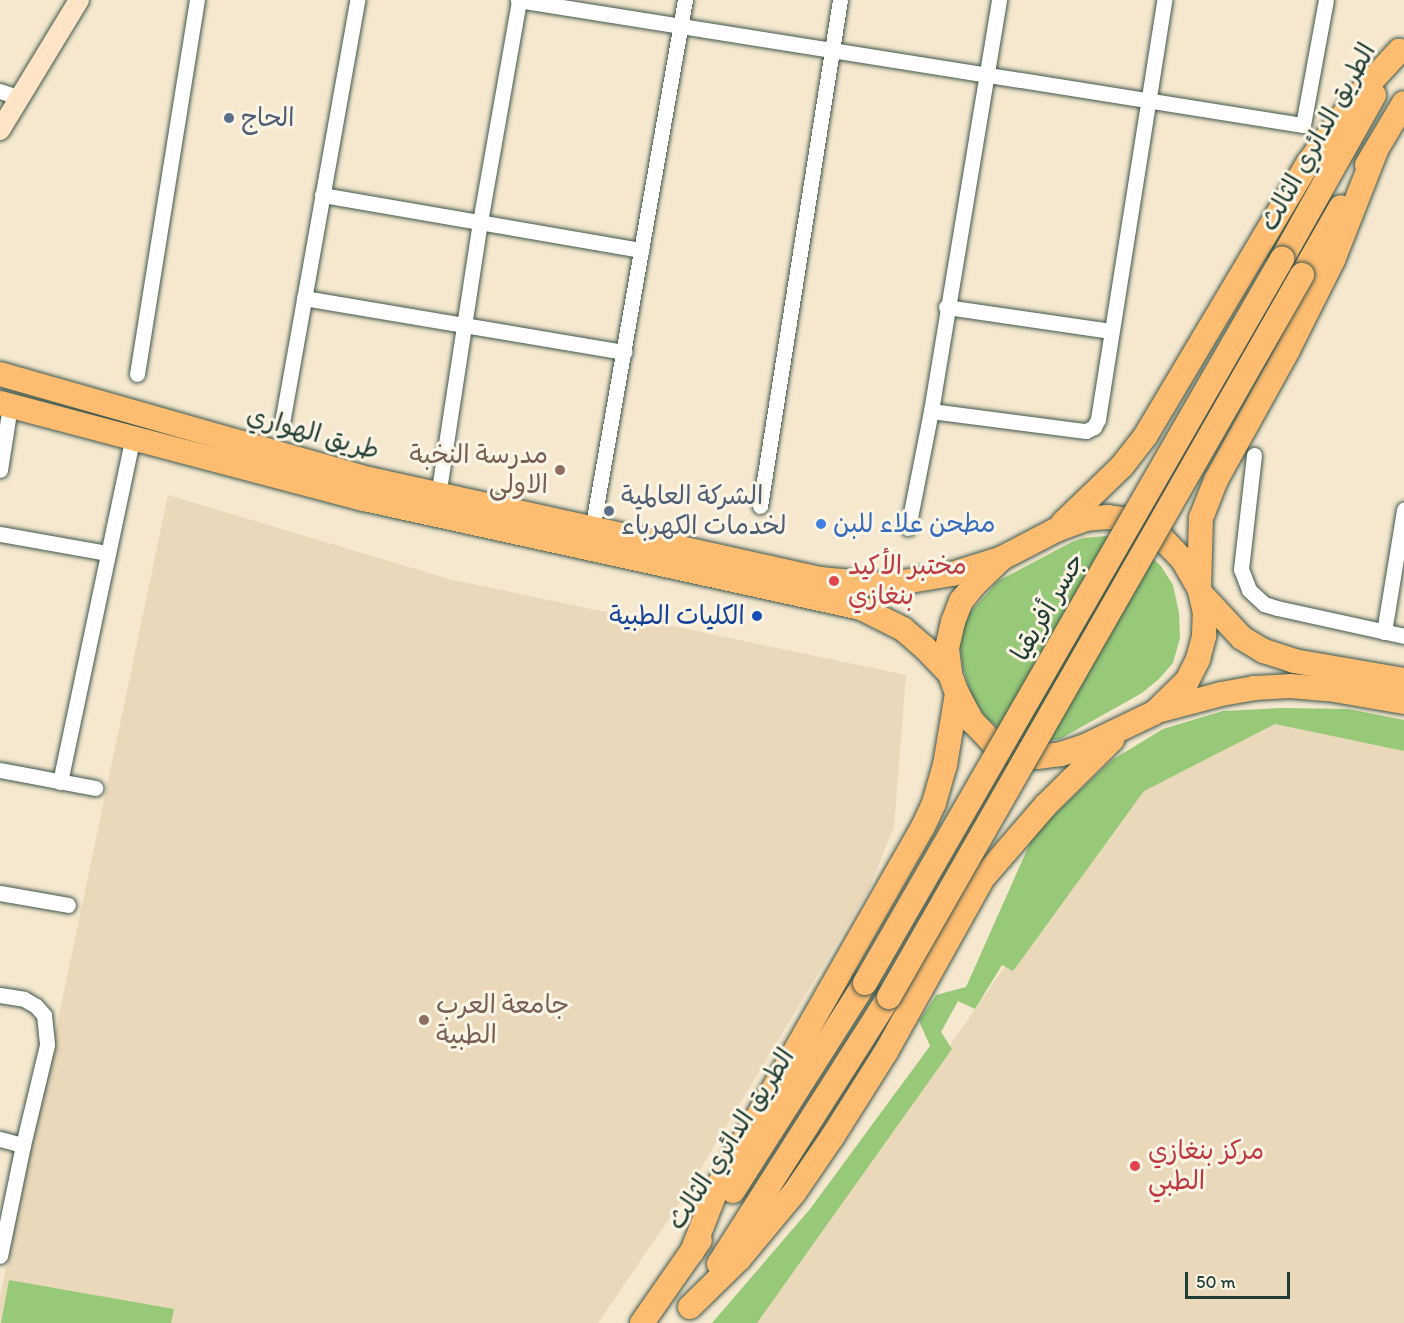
<!DOCTYPE html>
<html>
<head>
<meta charset="utf-8">
<style>
	body { margin:0 }
	#map { position:relative; width:1404px; height:1323px; overflow:hidden; background:#f5e8cf; font-family:Itim,"Playpen Sans Arabic",sans-serif }
	div>[style] { position:absolute }
	.built>* { inset:0; background:#ead8ba }
	.green>* { inset:0; background:#97c979 }
	.roads { filter:drop-shadow(0 0 2px #3f574b) drop-shadow(0 0 2px #3f574b) }
	.minor>* { height:15px; margin:-7.5px; padding:0 7.5px; transform-origin:7.5px; border-radius:7.5px; background:#fff }
	.secondary>* { height:20px; margin:-10px; padding:0 10px; transform-origin:10px; border-radius:10px; background:#ffe4c6 }
	.trunk>* { height:24px; margin:-12px; padding:0 12px; transform-origin:12px; border-radius:12px; background:#febc70 }
	.bridges { filter:drop-shadow(0 0 2px #3f574b) drop-shadow(0 0 2px #3f574b) }
	.trunk-bridge>* { height:24px; margin:-12px; padding:0 12px; transform-origin:12px; border-radius:12px; background:#febc70 }
	.dots>* { width:16px; height:16px; translate:-50% -50%; box-sizing:border-box; border:3px solid #fcf5e5; border-radius:50% }
	span { translate:-50% -50%; white-space:nowrap; text-align:center; line-height:1.15; -webkit-text-stroke:6px #fcf5e5; paint-order:stroke }
	.service-label { font-size:26px; color:#4e5e75 }
	.left { translate:0 -50%; text-align:left }
	.street-label { font-size:26px; color:#1f3d34 }
	.education-label { font-size:26px; color:#785e54 }
	.right { translate:-100% -50%; text-align:right }
	.shop-label { font-size:26px; color:#366cbe }
	.health-label { font-size:26px; color:#be3a42 }
	.transit-label { font-size:26px; color:#164399 }
	.scale { position:absolute; left:1185px; top:1272px; width:105px; height:27px; box-sizing:border-box; border:3px solid #1f3d34; border-top:0; padding-left:8px; font-size:18px; line-height:21px; white-space:nowrap; color:#1f3d34; -webkit-text-stroke:4px #fcf5e5; paint-order:stroke }
</style>
</head>
<body>
<div id="map">
	<div class="built">
		<i style="clip-path:polygon(168px 495px,449px 579px,906px 675px,894px 827px,869px 889px,685px 1195px,598px 1323px,0 1323px,0 1297px)"></i>
		<i style="clip-path:polygon(1281px 708px,1404px 734px,1404px 1323px,757px 1323px,1142px 769px)"></i>
	</div>
	<div class="green">
		<i style="clip-path:polygon(1106px 536px,1129px 540px,1146px 552px,1161px 566px,1173px 585px,1179px 613px,1180px 638px,1173px 663px,1159px 679px,1142px 693px,1060px 739px,1038px 742px,1011px 735px,987px 719px,972px 697px,963px 668px,959px 641px,967px 616px,998px 581px,1072px 542px,1083px 538px)"></i>
		<i style="clip-path:polygon(1281px 708px,1348px 709px,1404px 720px,1404px 751px,1275px 724px,1144px 791px,1013px 971px,1002px 965px,975px 1009px,958px 1001px,941px 1032px,952px 1049px,757px 1323px,712px 1323px,810px 1209px,930px 1046px,919px 1021px,936px 995px,966px 987px,1034px 834px,1112px 760px,1163px 729px,1223px 711px)"></i>
		<i style="clip-path:polygon(9px 1280px,174px 1309px,171px 1323px,1px 1323px)"></i>
	</div>
	<div class="roads">
		<div class="minor">
			<i style="left:518px;top:0;width:795px;rotate:9.05deg"></i>
			<i style="left:1303px;top:125px;width:127px;rotate:-79.6deg"></i>
			<i style="left:0;top:91px;width:21px;rotate:19deg"></i>
			<i style="left:322px;top:195px;width:324px;rotate:9.8deg"></i>
			<i style="left:304px;top:298px;width:325px;rotate:9.6deg"></i>
			<i style="left:946px;top:307px;width:166px;rotate:8.3deg"></i>
			<i style="left:137px;top:374px;width:379px;rotate:-80.9deg"></i>
			<i style="left:931px;top:411px;width:156px;rotate:7.4deg"></i>
			<i style="left:1086px;top:431px;width:9px;rotate:-27deg"></i>
			<i style="left:1094px;top:427px;width:9px;rotate:-63deg"></i>
			<i style="left:1098px;top:419px;width:424px;rotate:-81deg"></i>
			<i style="left:282px;top:423px;width:430px;rotate:-79.9deg"></i>
			<i style="left:1254px;top:455px;width:115px;rotate:96.5deg"></i>
			<i style="left:1241px;top:569px;width:22px;rotate:69deg"></i>
			<i style="left:1249px;top:590px;width:21px;rotate:43deg"></i>
			<i style="left:1264px;top:604px;width:14px;rotate:17deg"></i>
			<i style="left:1277px;top:608px;width:130px;rotate:12.4deg"></i>
			<i style="left:0;top:470px;width:65px;rotate:-81.1deg"></i>
			<i style="left:438px;top:496px;width:277px;rotate:-81.3deg"></i>
			<i style="left:480px;top:222px;width:225px;rotate:-80deg"></i>
			<i style="left:760px;top:506px;width:512px;rotate:-81.02deg"></i>
			<i style="left:908px;top:528px;width:119px;rotate:-78.9deg"></i>
			<i style="left:931px;top:411px;width:417px;rotate:-80.6deg"></i>
			<i style="left:592px;top:530px;width:538px;rotate:-80.05deg"></i>
			<i style="left:0;top:534px;width:109px;rotate:10.1deg"></i>
			<i style="left:1384px;top:632px;width:124px;rotate:-80.7deg"></i>
			<i style="left:0;top:770px;width:97px;rotate:10.7deg"></i>
			<i style="left:60px;top:782px;width:350px;rotate:-78.1deg"></i>
			<i style="left:0;top:893px;width:69px;rotate:10deg"></i>
			<i style="left:0;top:995px;width:24px;rotate:9deg"></i>
			<i style="left:24px;top:999px;width:14px;rotate:30deg"></i>
			<i style="left:36px;top:1006px;width:12px;rotate:48deg"></i>
			<i style="left:44px;top:1015px;width:30px;rotate:84deg"></i>
			<i style="left:47px;top:1045px;width:103px;rotate:103.5deg"></i>
			<i style="left:23px;top:1145px;width:113px;rotate:101.7deg"></i>
			<i style="left:0;top:1139px;width:24px;rotate:15deg"></i>
		</div>
		<div class="secondary">
			<i style="left:0;top:130px;width:152px;rotate:-58.7deg"></i>
		</div>
		<div class="trunk">
			<i style="left:1367px;top:165px;width:72px;rotate:-59.2deg"></i>
			<i style="left:1282px;top:259px;width:188px;rotate:-60.7deg"></i>
			<i style="left:1302px;top:275px;width:78px;rotate:-60.2deg"></i>
			<i style="left:0;top:374px;width:384px;rotate:15.9deg"></i>
			<i style="left:369px;top:479px;width:462px;rotate:12.5deg"></i>
			<i style="left:820px;top:579px;width:66px;rotate:5.2deg"></i>
			<i style="left:886px;top:585px;width:67px;rotate:-9.5deg"></i>
			<i style="left:952px;top:574px;width:47px;rotate:-17.3deg"></i>
			<i style="left:0;top:403px;width:376px;rotate:14.8deg"></i>
			<i style="left:364px;top:499px;width:509px;rotate:12.37deg"></i>
			<i style="left:861px;top:608px;width:47px;rotate:26.6deg"></i>
			<i style="left:903px;top:629px;width:29px;rotate:41deg"></i>
			<i style="left:925px;top:648px;width:36px;rotate:46deg"></i>
			<i style="left:1063px;top:523px;width:82px;rotate:-44deg"></i>
			<i style="left:1122px;top:466px;width:39px;rotate:-52deg"></i>
			<i style="left:1146px;top:435px;width:318px;rotate:-59.2deg"></i>
			<i style="left:1309px;top:162px;width:79px;rotate:-53.7deg"></i>
			<i style="left:1356px;top:98px;width:64px;rotate:-47.5deg"></i>
			<i style="left:1199px;top:588px;width:34px;rotate:-120deg"></i>
			<i style="left:1182px;top:559px;width:28px;rotate:-134deg"></i>
			<i style="left:1163px;top:539px;width:32px;rotate:-146deg"></i>
			<i style="left:1136px;top:521px;width:28px;rotate:-172deg"></i>
			<i style="left:1108px;top:517px;width:22px;rotate:175deg"></i>
			<i style="left:1086px;top:519px;width:32px;rotate:160deg"></i>
			<i style="left:1056px;top:530px;width:61px;rotate:152.6deg"></i>
			<i style="left:1002px;top:558px;width:37px;rotate:136deg"></i>
			<i style="left:975px;top:584px;width:22px;rotate:129deg"></i>
			<i style="left:961px;top:601px;width:22px;rotate:111deg"></i>
			<i style="left:953px;top:622px;width:28px;rotate:103deg"></i>
			<i style="left:947px;top:649px;width:25px;rotate:83deg"></i>
			<i style="left:950px;top:674px;width:20px;rotate:70deg"></i>
			<i style="left:957px;top:693px;width:32px;rotate:62deg"></i>
			<i style="left:972px;top:721px;width:28px;rotate:46deg"></i>
			<i style="left:991px;top:741px;width:27px;rotate:28deg"></i>
			<i style="left:1015px;top:754px;width:22px;rotate:8deg"></i>
			<i style="left:1037px;top:757px;width:24px;rotate:-7deg"></i>
			<i style="left:1061px;top:754px;width:25px;rotate:-18deg"></i>
			<i style="left:1085px;top:746px;width:76px;rotate:-25.6deg"></i>
			<i style="left:1154px;top:713px;width:46px;rotate:-44.1deg"></i>
			<i style="left:1187px;top:681px;width:25px;rotate:-63deg"></i>
			<i style="left:1198px;top:659px;width:24px;rotate:-75deg"></i>
			<i style="left:1204px;top:636px;width:23px;rotate:-88deg"></i>
			<i style="left:1205px;top:613px;width:26px;rotate:-103deg"></i>
			<i style="left:1199px;top:588px;width:70px;rotate:-88.4deg"></i>
			<i style="left:1201px;top:518px;width:41px;rotate:-68.5deg"></i>
			<i style="left:1216px;top:480px;width:149px;rotate:-61deg"></i>
			<i style="left:1288px;top:350px;width:101px;rotate:-63.4deg"></i>
			<i style="left:1333px;top:260px;width:117px;rotate:-68.5deg"></i>
			<i style="left:1203px;top:596px;width:57px;rotate:47.1deg"></i>
			<i style="left:1242px;top:638px;width:26px;rotate:31deg"></i>
			<i style="left:1264px;top:651px;width:32px;rotate:18deg"></i>
			<i style="left:1294px;top:661px;width:112px;rotate:9.8deg"></i>
			<i style="left:1161px;top:710px;width:62px;rotate:-14.9deg"></i>
			<i style="left:1221px;top:694px;width:34px;rotate:-10deg"></i>
			<i style="left:1254px;top:688px;width:36px;rotate:-3deg"></i>
			<i style="left:1290px;top:686px;width:38px;rotate:5deg"></i>
			<i style="left:1328px;top:689px;width:77px;rotate:9.7deg"></i>
			<i style="left:733px;top:1191px;width:246px;rotate:-57.6deg"></i>
			<i style="left:692px;top:1252px;width:69px;rotate:-68.7deg"></i>
			<i style="left:717px;top:1188px;width:416px;rotate:-60.3deg"></i>
			<i style="left:923px;top:827px;width:26px;rotate:-65deg"></i>
			<i style="left:934px;top:803px;width:40px;rotate:-74deg"></i>
			<i style="left:945px;top:765px;width:73px;rotate:-80.5deg"></i>
			<i style="left:719px;top:1264px;width:317px;rotate:-57.5deg"></i>
			<i style="left:690px;top:1307px;width:69px;rotate:-44.4deg"></i>
			<i style="left:739px;top:1259px;width:86px;rotate:-50.2deg"></i>
			<i style="left:794px;top:1193px;width:69px;rotate:-55.6deg"></i>
			<i style="left:833px;top:1136px;width:99px;rotate:-57.8deg"></i>
			<i style="left:886px;top:1052px;width:199px;rotate:-60.9deg"></i>
			<i style="left:983px;top:878px;width:96px;rotate:-49.2deg"></i>
			<i style="left:1046px;top:805px;width:93px;rotate:-44.6deg"></i>
			<i style="left:642px;top:1323px;width:101px;rotate:-55.1deg"></i>
		</div>
	</div>
	<div class="bridges">
		<div class="trunk-bridge">
			<i style="left:865px;top:983px;width:836px;rotate:-60.06deg"></i>
			<i style="left:889px;top:997px;width:832px;rotate:-60.23deg"></i>
		</div>
	</div>
	<div class="dots">
		<i style="left:229px;top:118px;background:#5c6f8a"></i>
		<i style="left:560px;top:470px;background:#8d6e63"></i>
		<i style="left:609px;top:511px;background:#5c6f8a"></i>
		<i style="left:821px;top:524px;background:#3f7fe0"></i>
		<i style="left:834px;top:581px;background:#e0444e"></i>
		<i style="left:757px;top:616px;background:#1a4fb4"></i>
		<i style="left:424px;top:1020px;background:#8d6e63"></i>
		<i style="left:1135px;top:1166px;background:#e0444e"></i>
	</div>
	<div class="service-label">
		<span class="left" style="left:241px;top:118px">الحاج</span>
		<span class="left" style="left:621px;top:511px">الشركة العالمية<br>لخدمات الكهرباء</span>
	</div>
	<div class="street-label">
		<span style="left:1318px;top:137px;rotate:-61deg">الطريق الدائري الثالث</span>
		<span style="left:313px;top:433px;rotate:16deg">طريق الهواري</span>
		<span style="left:1048px;top:607px;rotate:-60deg">جسر أفريقيا</span>
		<span style="left:731px;top:1139px;rotate:-57deg">الطريق الدائري الثالث</span>
	</div>
	<div class="education-label">
		<span class="right" style="left:548px;top:470px">مدرسة النخبة<br>الاولى</span>
		<span class="left" style="left:436px;top:1020px">جامعة العرب<br>الطبية</span>
	</div>
	<div class="shop-label">
		<span class="left" style="left:833px;top:524px">مطحن علاء للبن</span>
	</div>
	<div class="health-label">
		<span class="left" style="left:848px;top:581px">مختبر الأكيد<br>بنغازي</span>
		<span class="left" style="left:1148px;top:1166px">مركز بنغازي<br>الطبي</span>
	</div>
	<div class="transit-label">
		<span class="right" style="left:745px;top:616px">الكليات الطبية</span>
	</div>
	<div class="scale">50 m</div>
</div>
</body>
</html>
